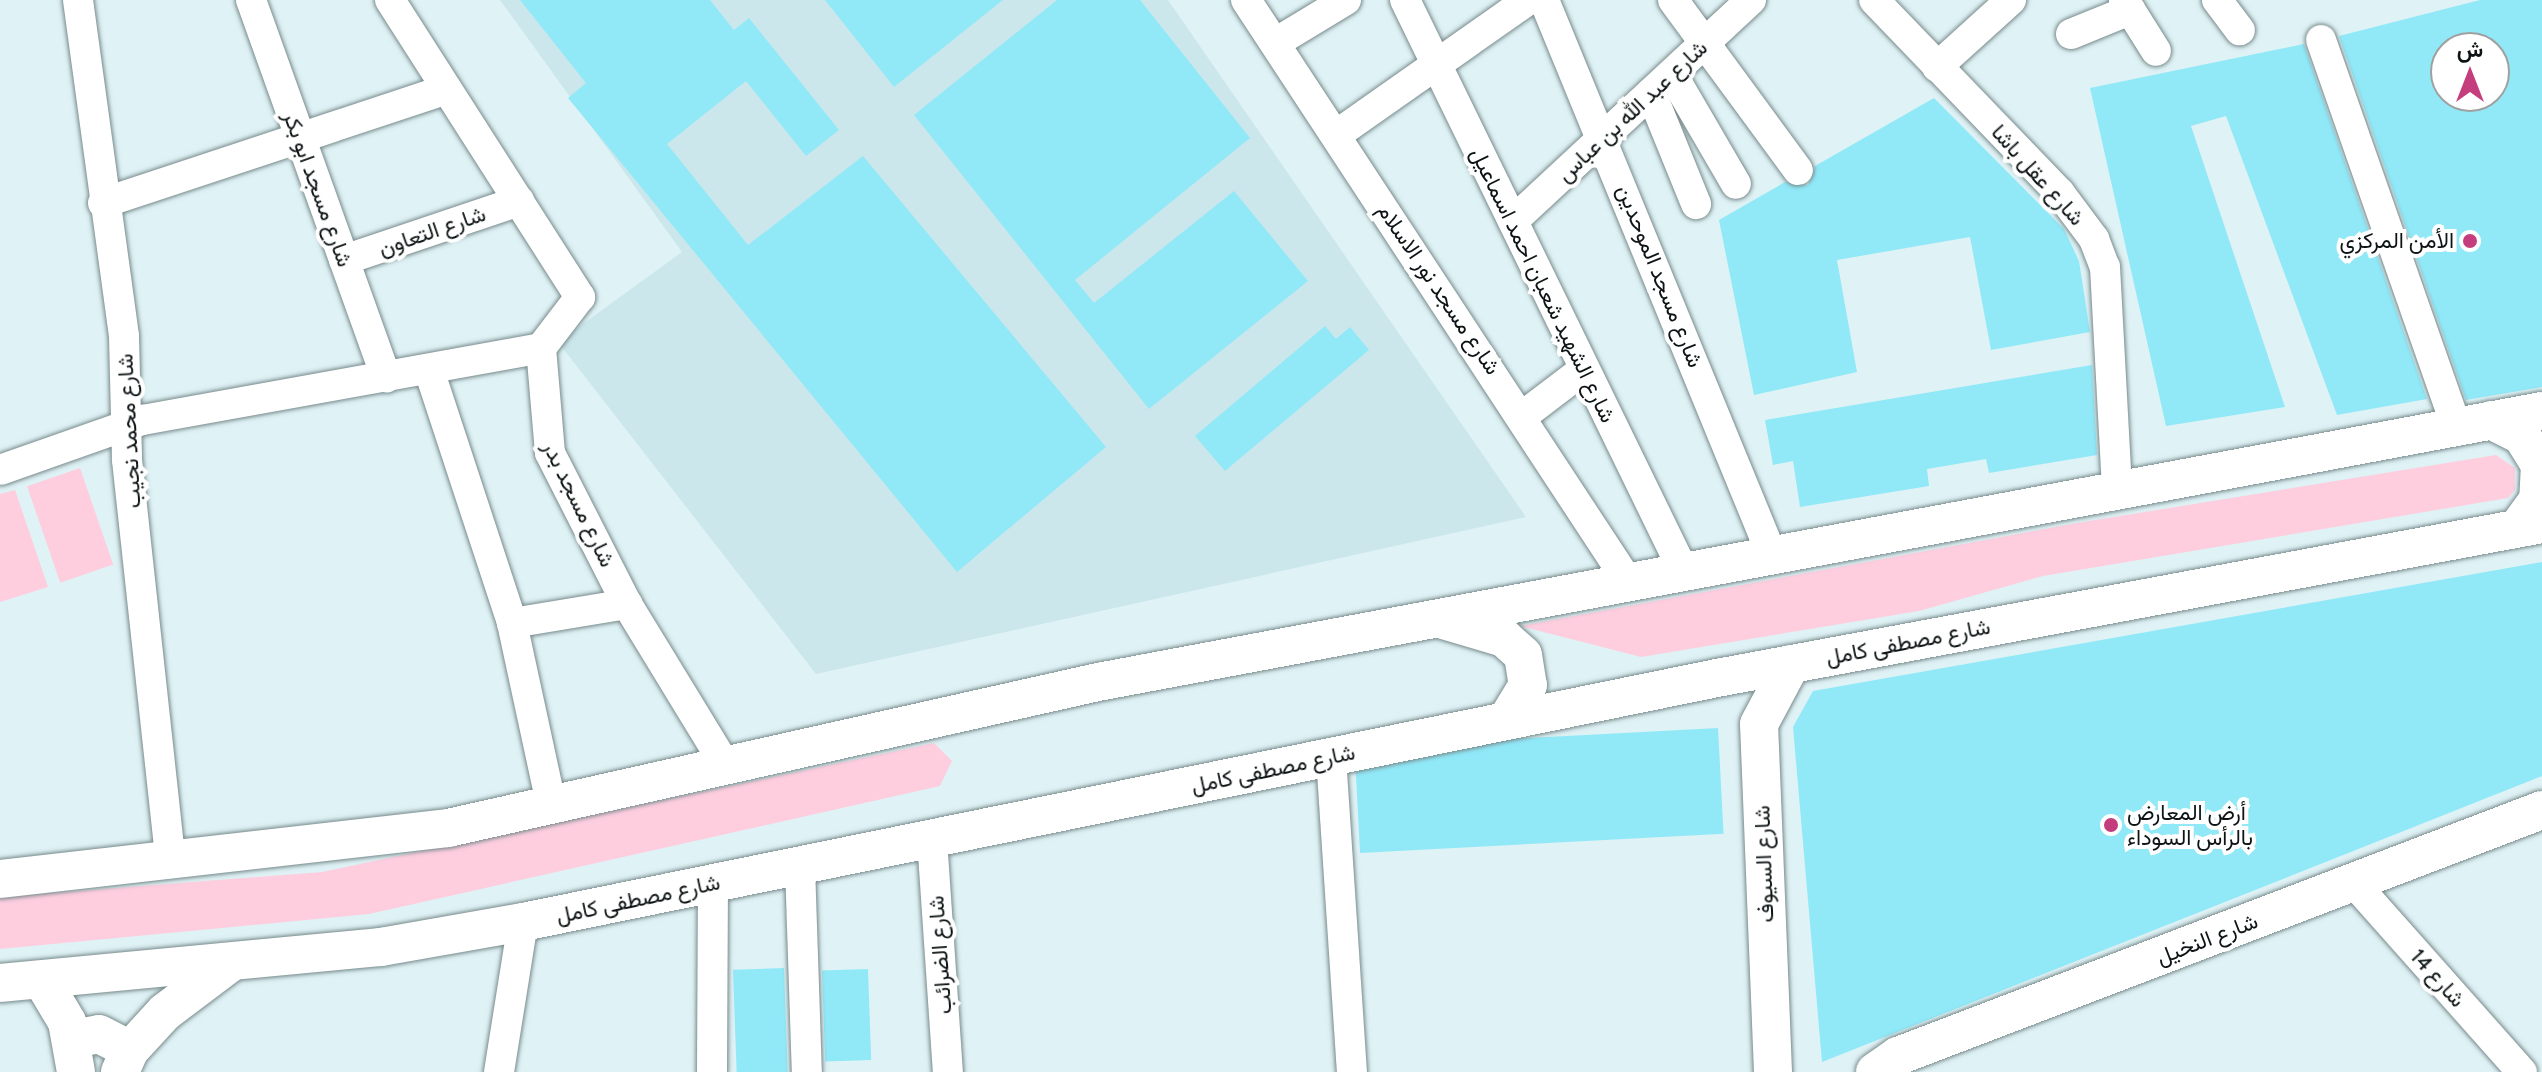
<!DOCTYPE html>
<html>
<head>
<meta charset="utf-8">
<style>
	body { margin:0 }
	#map { position:relative; width:2542px; height:1072px; overflow:hidden; background:#dff2f5; font-family:Cabin,Vazirmatn,sans-serif }
	div>[style] { position:absolute }
	.built>* { inset:0; background:#cbe7ec }
	.green>* { inset:0; background:#fecedf; transform-origin:0 0 }
	.building>* { inset:0; background:#91e9f8; transform-origin:0 0 }
	.roads { filter:drop-shadow(0 0 2px #788a8c) drop-shadow(0 0 2px #788a8c) }
	.minor>* { height:30px; margin:-15px; padding:0 15px; transform-origin:15px; border-radius:15px; background:#fff }
	.major>* { height:38px; margin:-19px; padding:0 19px; transform-origin:19px; border-radius:19px; background:#fff }
	.dots>* { width:22px; height:22px; translate:-50% -50%; box-sizing:border-box; border:4px solid #fff; border-radius:50% }
	span { translate:-50% -50%; white-space:nowrap; text-align:center; line-height:1.15; -webkit-text-stroke:8px #fff; paint-order:stroke }
	.street-label { font-size:22px; color:#0e1415 }
	.poi-label { font-size:22px; color:#0e1415 }
	.right { translate:-100% -50%; text-align:right }
	.left { translate:0 -50%; text-align:left }
	.north { position:absolute; left:2430px; top:32px; width:80px; height:80px; box-sizing:border-box; background:#fff; border:2px solid #9fa1a1; border-radius:50%; rotate:0deg; font-size:22px; font-weight:700; line-height:32px; text-align:center; color:#0e1415 }
	.north::after { content:''; display:block; margin:auto; width:28px; height:36px; background:#c43d7d; clip-path:polygon(50% 0,100% 100%,50% 72%,0 100%) }
</style>
</head>
<body>
<div id="map">
	<div class="built">
		<i style="clip-path:polygon(500px 0,1168px 0,1526px 517px,816px 674px,558px 342px,682px 252px)"></i>
	</div>
	<div class="green">
		<i style="clip-path:polygon(2496px 455px,2515px 468px,2515px 490px,2508px 498px,2043px 576px,1919px 611px,1641px 657px,1520px 626px,2077px 523px)"></i>
		<i style="left:80px;top:468px;width:102px;height:56px;rotate:71deg"></i>
		<i style="clip-path:polygon(15px 490px,48px 587px,0 602px,0 494px)"></i>
		<i style="clip-path:polygon(934px 743px,952px 761px,940px 786px,369px 914px,0 949px,0 897px,322px 872px)"></i>
	</div>
	<div class="building">
		<i style="clip-path:polygon(520px 0,710px 0,734px 30px,749px 18px,839px 130px,806px 156px,746px 81px,667px 144px,748px 245px,863px 156px,1106px 447px,957px 572px,568px 98px,586px 83px)"></i>
		<i style="clip-path:polygon(825px 0,1003px 0,894px 87px)"></i>
		<i style="clip-path:polygon(1057px 0,1140px 0,1250px 138px,1075px 280px,1094px 303px,1234px 191px,1308px 281px,1149px 409px,914px 115px)"></i>
		<i style="clip-path:polygon(evenodd,2480px 0,2542px 0,2542px 387px,2466px 400px,2339px 36px,2480px 0,2446px 48px,2494px 48px,2494px 96px,2446px 96px,2446px 48px)"></i>
		<i style="clip-path:polygon(2304px 44px,2427px 399px,2337px 415px,2226px 116px,2191px 126px,2285px 407px,2166px 426px,2090px 88px)"></i>
		<i style="clip-path:polygon(1934px 98px,2064px 229px,2079px 261px,2090px 332px,1991px 350px,1970px 237px,1837px 260px,1857px 372px,1754px 395px,1719px 220px,1785px 182px,1808px 185px,1815px 166px)"></i>
		<i style="clip-path:polygon(1325px 326px,1336px 339px,1350px 327px,1369px 350px,1225px 471px,1195px 436px)"></i>
		<i style="clip-path:polygon(2092px 365px,2097px 455px,1989px 473px,1986px 459px,1927px 469px,1929px 486px,1800px 507px,1793px 461px,1773px 465px,1765px 420px)"></i>
		<i style="clip-path:polygon(2542px 562px,2542px 776px,1822px 1062px,1793px 727px,1813px 691px)"></i>
		<i style="left:1718px;top:728px;width:106px;height:364px;rotate:87deg"></i>
		<i style="left:784px;top:968px;width:104px;height:51px;rotate:88deg"></i>
		<i style="left:868px;top:969px;width:91px;height:46px;rotate:88deg"></i>
	</div>
	<div class="roads">
		<div class="minor">
			<i style="left:78px;top:0;width:339px;rotate:82.2deg"></i>
			<i style="left:124px;top:336px;width:124px;rotate:88.6deg"></i>
			<i style="left:127px;top:460px;width:405px;rotate:83.8deg"></i>
			<i style="left:251px;top:0;width:401px;rotate:70.3deg"></i>
			<i style="left:390px;top:0;width:353px;rotate:57.4deg"></i>
			<i style="left:580px;top:297px;width:64px;rotate:127.4deg"></i>
			<i style="left:541px;top:348px;width:105px;rotate:85.1deg"></i>
			<i style="left:550px;top:453px;width:169px;rotate:63deg"></i>
			<i style="left:627px;top:604px;width:186px;rotate:58.6deg"></i>
			<i style="left:1246px;top:0;width:694px;rotate:56.7deg"></i>
			<i style="left:1405px;top:0;width:634px;rotate:64deg"></i>
			<i style="left:1544px;top:0;width:598px;rotate:67.68deg"></i>
			<i style="left:1673px;top:0;width:211px;rotate:53.7deg"></i>
			<i style="left:1874px;top:0;width:267px;rotate:46.1deg"></i>
			<i style="left:2059px;top:192px;width:59px;rotate:53.3deg"></i>
			<i style="left:2094px;top:239px;width:30px;rotate:69deg"></i>
			<i style="left:2105px;top:267px;width:220px;rotate:86.9deg"></i>
			<i style="left:2124px;top:0;width:60px;rotate:57.9deg"></i>
			<i style="left:2217px;top:0;width:38px;rotate:53deg"></i>
			<i style="left:2071px;top:34px;width:64px;rotate:-22.1deg"></i>
			<i style="left:2321px;top:40px;width:409px;rotate:70.7deg"></i>
			<i style="left:1275px;top:43px;width:83px;rotate:-31.2deg"></i>
			<i style="left:1937px;top:67px;width:100px;rotate:-42.2deg"></i>
			<i style="left:1672px;top:74px;width:127px;rotate:59.8deg"></i>
			<i style="left:1651px;top:93px;width:120px;rotate:67.9deg"></i>
			<i style="left:1336px;top:135px;width:235px;rotate:-35.1deg"></i>
			<i style="left:103px;top:203px;width:362px;rotate:-18.3deg"></i>
			<i style="left:1513px;top:221px;width:325px;rotate:-42.9deg"></i>
			<i style="left:344px;top:260px;width:185px;rotate:-18.6deg"></i>
			<i style="left:429px;top:370px;width:266px;rotate:71.8deg"></i>
			<i style="left:512px;top:623px;width:184px;rotate:77.8deg"></i>
			<i style="left:1524px;top:415px;width:74px;rotate:-37.3deg"></i>
			<i style="left:0;top:470px;width:151px;rotate:-19.4deg"></i>
			<i style="left:142px;top:420px;width:405px;rotate:-10.2deg"></i>
			<i style="left:512px;top:623px;width:117px;rotate:-9.4deg"></i>
			<i style="left:1331px;top:757px;width:316px;rotate:86.2deg"></i>
			<i style="left:932px;top:839px;width:234px;rotate:86.1deg"></i>
			<i style="left:800px;top:866px;width:206px;rotate:88.1deg"></i>
			<i style="left:2354px;top:883px;width:253px;rotate:48.4deg"></i>
			<i style="left:499px;top:1072px;width:152px;rotate:-80.9deg"></i>
			<i style="left:712px;top:1072px;width:188px;rotate:-89.7deg"></i>
		</div>
		<div class="major">
			<i style="left:2491px;top:420px;width:35px;rotate:27deg"></i>
			<i style="left:2522px;top:436px;width:34px;rotate:58deg"></i>
			<i style="left:2540px;top:465px;width:35px;rotate:93deg"></i>
			<i style="left:2538px;top:500px;width:34px;rotate:126deg"></i>
			<i style="left:1440px;top:619px;width:67px;rotate:16.5deg"></i>
			<i style="left:1504px;top:638px;width:25px;rotate:42deg"></i>
			<i style="left:1523px;top:655px;width:30px;rotate:81deg"></i>
			<i style="left:1528px;top:685px;width:42px;rotate:121.4deg"></i>
			<i style="left:0;top:879px;width:451px;rotate:-6.5deg"></i>
			<i style="left:448px;top:828px;width:666px;rotate:-12.66deg"></i>
			<i style="left:1098px;top:682px;width:1469px;rotate:-10.63deg"></i>
			<i style="left:42px;top:980px;width:49px;rotate:59.2deg"></i>
			<i style="left:67px;top:1022px;width:51px;rotate:79.8deg"></i>
			<i style="left:0;top:983px;width:383px;rotate:-5.4deg"></i>
			<i style="left:381px;top:947px;width:144px;rotate:-10deg"></i>
			<i style="left:523px;top:922px;width:1219px;rotate:-11.55deg"></i>
			<i style="left:1717px;top:678px;width:839px;rotate:-10.57deg"></i>
			<i style="left:72px;top:1039px;width:27px;rotate:-10deg"></i>
			<i style="left:99px;top:1034px;width:35px;rotate:27deg"></i>
			<i style="left:120px;top:1072px;width:24px;rotate:-66deg"></i>
			<i style="left:130px;top:1050px;width:52px;rotate:-47.4deg"></i>
			<i style="left:165px;top:1012px;width:81px;rotate:-37deg"></i>
			<i style="left:1773px;top:1072px;width:348px;rotate:-92.3deg"></i>
			<i style="left:1759px;top:724px;width:68px;rotate:-61.9deg"></i>
			<i style="left:1875px;top:1072px;width:28px;rotate:-35deg"></i>
			<i style="left:1898px;top:1056px;width:689px;rotate:-20.91deg"></i>
		</div>
	</div>
	<div class="dots">
		<i style="left:2470px;top:241px;background:#c43d7d"></i>
		<i style="left:2111px;top:825px;background:#c43d7d"></i>
	</div>
	<div class="street-label">
		<span style="left:1632px;top:111px;rotate:-43deg">شارع عبد الله بن عباس</span>
		<span style="left:2038px;top:175px;rotate:48deg">شارع عقل باشا</span>
		<span style="left:318px;top:189px;rotate:70deg">شارع مسجد ابو بكر</span>
		<span style="left:432px;top:231px;rotate:-19deg">شارع التعاون</span>
		<span style="left:1660px;top:276px;rotate:68deg">شارع مسجد الموحدين</span>
		<span style="left:1543px;top:285px;rotate:64deg">شارع الشهيد شعبان احمد اسماعيل</span>
		<span style="left:1439px;top:289px;rotate:56deg">شارع مسجد نور الاسلام</span>
		<span style="left:129px;top:431px;rotate:-93deg">شارع محمد نجيب</span>
		<span style="left:579px;top:504px;rotate:64deg">شارع مسجد بدر</span>
		<span style="left:1908px;top:642px;rotate:-11deg">شارع مصطفى كامل</span>
		<span style="left:1273px;top:769px;rotate:-12deg">شارع مصطفى كامل</span>
		<span style="left:1764px;top:864px;rotate:-92deg">شارع السيوف</span>
		<span style="left:638px;top:899px;rotate:-12deg">شارع مصطفى كامل</span>
		<span style="left:2207px;top:939px;rotate:-21deg">شارع النخيل</span>
		<span style="left:940px;top:955px;rotate:-94deg">شارع الضرائب</span>
		<span style="left:2438px;top:978px;rotate:48deg">شارع 14</span>
	</div>
	<div class="poi-label">
		<span class="right" style="left:2454px;top:241px">الأمن المركزي</span>
		<span class="left" style="left:2127px;top:825px">أرض المعارض<br>بالرأس السوداء</span>
	</div>
	<div class="north">ش</div>
</div>
</body>
</html>
